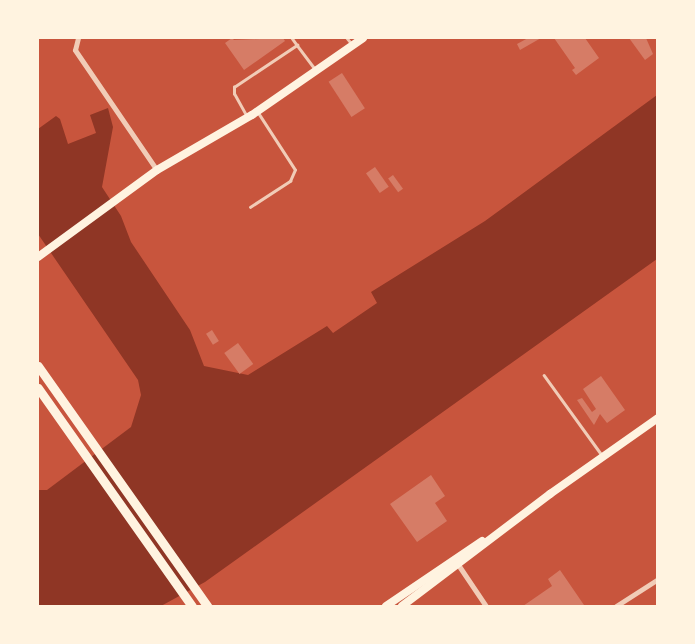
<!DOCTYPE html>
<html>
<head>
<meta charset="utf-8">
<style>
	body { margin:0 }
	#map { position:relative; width:695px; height:644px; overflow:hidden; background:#c8553d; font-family:"Source Sans 3",sans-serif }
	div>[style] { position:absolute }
	.water>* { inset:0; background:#8f3625 }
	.building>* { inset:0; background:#d67c66; transform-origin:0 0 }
	.service>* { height:2.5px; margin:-1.25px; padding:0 1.25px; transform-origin:1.25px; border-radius:1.25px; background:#f1ccb7 }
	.minor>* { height:5px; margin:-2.5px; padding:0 2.5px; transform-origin:2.5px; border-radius:2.5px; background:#f1ccb7 }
	.secondary>* { height:8px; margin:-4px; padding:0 4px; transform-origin:4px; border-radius:4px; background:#fff3e0 }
	.primary>* { height:9px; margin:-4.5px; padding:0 4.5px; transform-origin:4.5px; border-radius:4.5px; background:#fff3e0 }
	span { translate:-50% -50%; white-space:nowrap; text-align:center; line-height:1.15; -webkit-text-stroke:4px #fff3e0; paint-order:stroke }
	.frame { position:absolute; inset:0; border:39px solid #fff3e0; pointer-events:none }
</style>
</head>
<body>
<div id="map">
	<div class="water">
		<i style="clip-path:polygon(657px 95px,657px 259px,205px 582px,161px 606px,38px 606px,38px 490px,47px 490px,131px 427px,141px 395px,138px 380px,38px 234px,38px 129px,56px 116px,60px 119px,68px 144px,96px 133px,90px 115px,108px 108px,113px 127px,102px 187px,121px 216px,131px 242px,190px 330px,204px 366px,248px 375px,327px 326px,333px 333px,377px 303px,371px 292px,485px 221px)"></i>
	</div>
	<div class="building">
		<i style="clip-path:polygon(232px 38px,234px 40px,283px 38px,285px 41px,244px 70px,225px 43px)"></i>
		<i style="clip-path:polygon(528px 38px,541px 38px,520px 50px,517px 44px)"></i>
		<i style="clip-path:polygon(554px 38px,585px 38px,599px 58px,576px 75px,572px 70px,575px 68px)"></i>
		<i style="clip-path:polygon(629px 38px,646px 38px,653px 54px,645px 60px)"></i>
		<i style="left:342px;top:73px;width:42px;height:16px;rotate:57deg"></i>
		<i style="left:375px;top:167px;width:24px;height:11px;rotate:55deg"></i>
		<i style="left:393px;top:175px;width:17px;height:6px;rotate:54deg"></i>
		<i style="left:212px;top:330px;width:13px;height:7px;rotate:58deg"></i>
		<i style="left:238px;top:343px;width:26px;height:17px;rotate:54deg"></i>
		<i style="clip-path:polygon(601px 376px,625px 410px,607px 423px,600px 414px,594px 425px,577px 400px,582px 398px,592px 412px,596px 409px,583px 389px)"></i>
		<i style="clip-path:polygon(431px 475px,445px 496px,435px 503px,447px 521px,417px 542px,390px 504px)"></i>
		<i style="clip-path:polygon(560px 570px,584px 605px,523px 606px,552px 586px,548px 579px)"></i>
	</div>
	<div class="service">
		<i style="left:292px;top:38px;width:9px;rotate:54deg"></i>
		<i style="left:347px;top:38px;width:8px;rotate:50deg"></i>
		<i style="left:247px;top:117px;width:26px;rotate:-119deg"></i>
		<i style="left:234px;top:94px;width:7px;rotate:-90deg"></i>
		<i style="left:234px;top:87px;width:76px;rotate:-33.7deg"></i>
		<i style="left:297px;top:45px;width:30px;rotate:53deg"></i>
		<i style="left:250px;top:207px;width:48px;rotate:-33deg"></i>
		<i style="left:290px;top:181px;width:12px;rotate:-66deg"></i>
		<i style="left:295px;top:170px;width:68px;rotate:-123deg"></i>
		<i style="left:544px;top:375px;width:99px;rotate:54.1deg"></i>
	</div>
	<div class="minor">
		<i style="left:78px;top:38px;width:12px;rotate:104deg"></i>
		<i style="left:75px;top:50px;width:145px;rotate:55.7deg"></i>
		<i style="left:459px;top:566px;width:48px;rotate:56deg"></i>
		<i style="left:616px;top:606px;width:50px;rotate:-32.7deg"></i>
	</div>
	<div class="secondary">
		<i style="left:38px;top:257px;width:147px;rotate:-36.2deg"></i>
		<i style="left:157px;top:170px;width:110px;rotate:-30.1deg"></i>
		<i style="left:252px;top:115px;width:135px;rotate:-34.7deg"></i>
		<i style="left:386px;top:606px;width:116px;rotate:-34.1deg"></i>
		<i style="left:402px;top:606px;width:186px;rotate:-37.1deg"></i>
		<i style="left:550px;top:494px;width:132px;rotate:-35.1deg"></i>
	</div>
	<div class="primary">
		<i style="left:38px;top:366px;width:294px;rotate:54.8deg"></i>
		<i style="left:38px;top:388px;width:267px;rotate:54.8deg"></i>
	</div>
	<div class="frame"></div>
</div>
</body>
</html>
